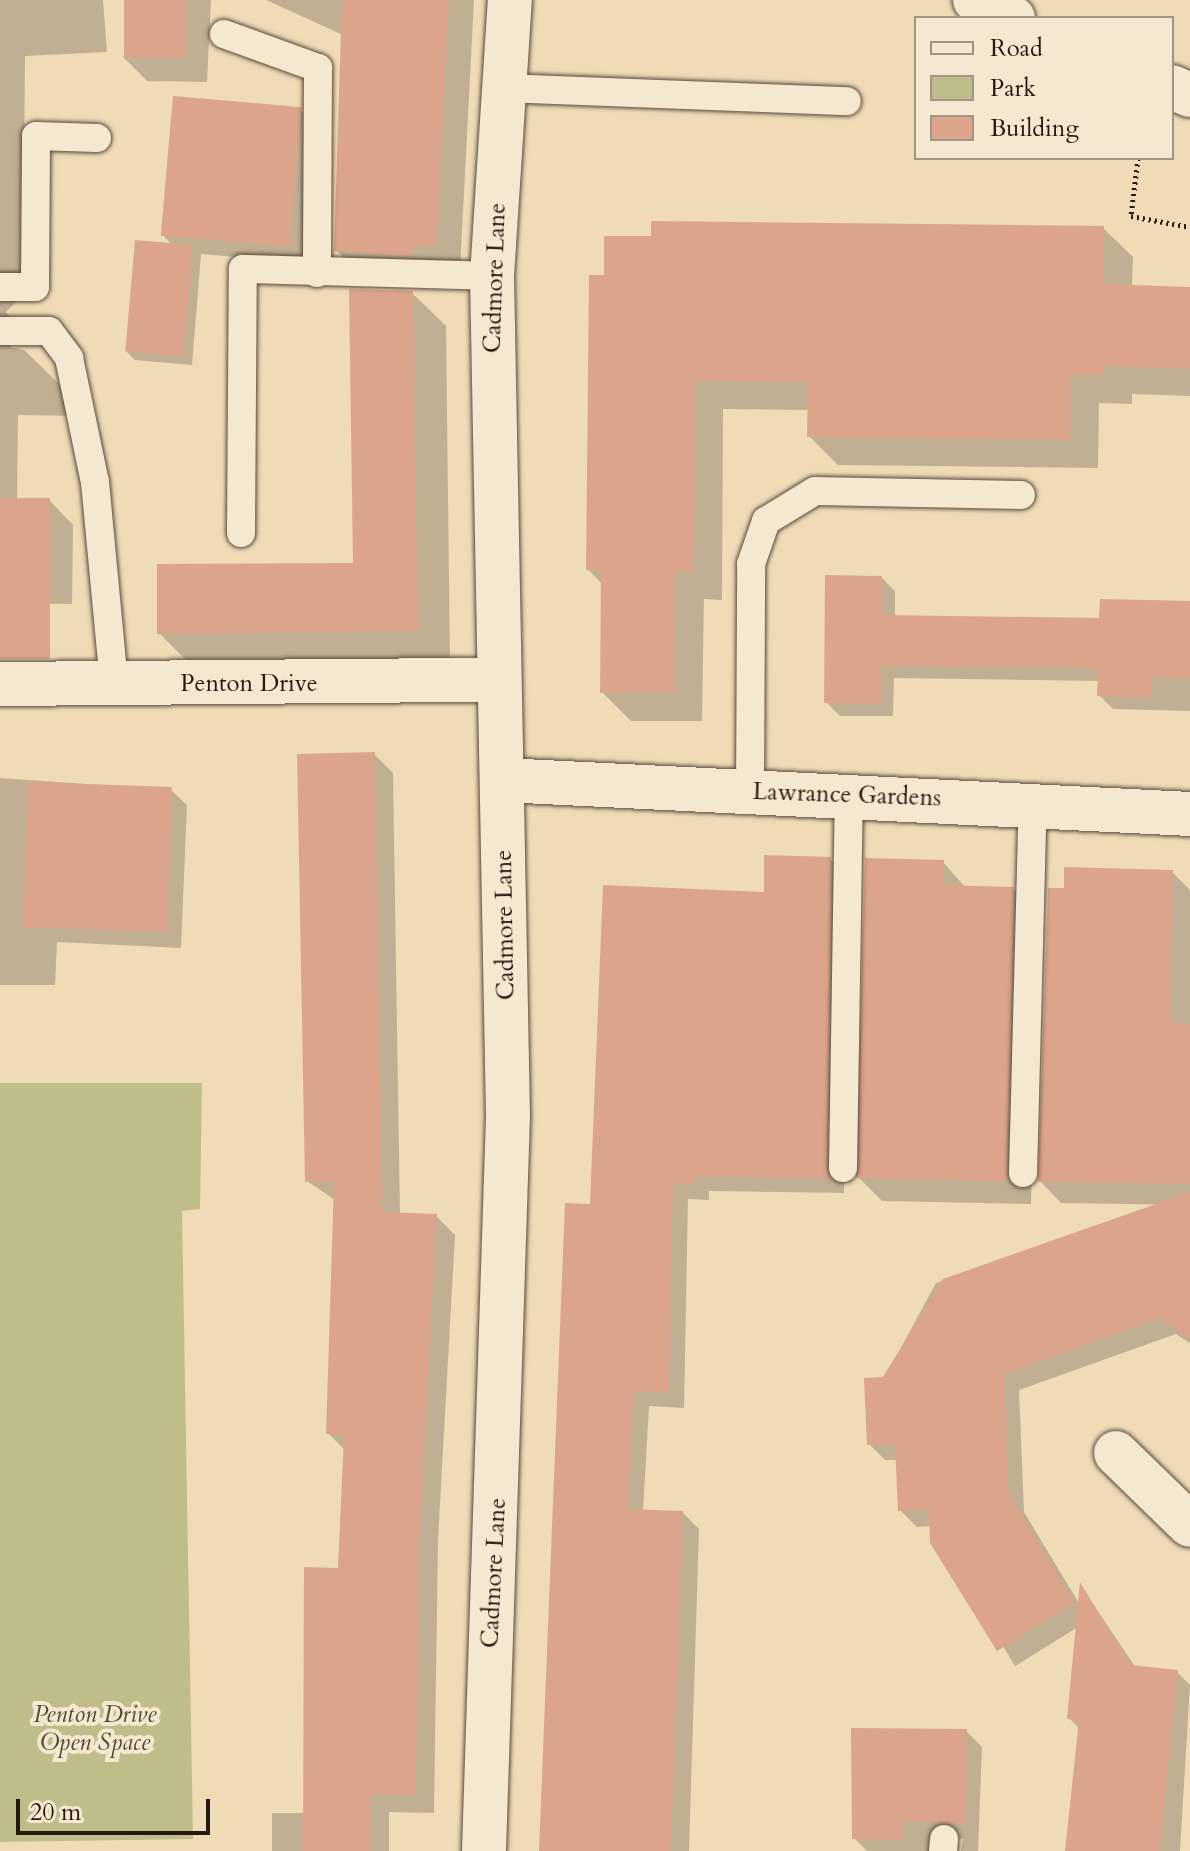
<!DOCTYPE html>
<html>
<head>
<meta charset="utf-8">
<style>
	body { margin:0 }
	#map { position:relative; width:1190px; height:1851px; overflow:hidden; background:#f0dbb7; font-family:Cardo,serif }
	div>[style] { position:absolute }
	.green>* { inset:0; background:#bfbe8a }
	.shadow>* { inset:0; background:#0003 }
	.building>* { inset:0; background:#dca48b; transform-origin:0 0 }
	.path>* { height:5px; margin-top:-2.5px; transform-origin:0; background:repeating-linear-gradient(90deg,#241910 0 2px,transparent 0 6px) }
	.roads { filter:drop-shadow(0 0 2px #574a3a) drop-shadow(0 0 2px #574a3a) }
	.service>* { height:28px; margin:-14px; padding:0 14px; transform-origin:14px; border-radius:14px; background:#f5e8d0 }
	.minor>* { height:44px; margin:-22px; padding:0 22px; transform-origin:22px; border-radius:22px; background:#f5e8d0 }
	.secondary>* { height:44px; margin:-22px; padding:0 22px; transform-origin:22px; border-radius:22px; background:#f5e8d0 }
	span { translate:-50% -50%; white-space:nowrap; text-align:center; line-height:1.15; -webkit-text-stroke:8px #f5e8d0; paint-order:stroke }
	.street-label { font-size:24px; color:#241910 }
	.park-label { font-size:24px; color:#524b35; font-style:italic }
	.legend { position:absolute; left:914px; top:16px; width:260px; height:144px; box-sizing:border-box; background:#f5e8d0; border:2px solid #a19583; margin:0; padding:10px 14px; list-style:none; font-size:24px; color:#241910 }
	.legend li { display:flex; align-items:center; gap:16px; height:40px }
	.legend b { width:40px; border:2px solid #a19583 }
	.scale { position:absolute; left:16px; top:1799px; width:194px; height:36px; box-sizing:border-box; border:4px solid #241910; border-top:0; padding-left:10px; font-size:24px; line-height:28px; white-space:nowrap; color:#241910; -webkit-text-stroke:6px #f5e8d0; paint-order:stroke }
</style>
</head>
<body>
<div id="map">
	<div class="green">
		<i style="clip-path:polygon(0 1083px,202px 1083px,200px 1209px,182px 1211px,193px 1839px,0 1842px)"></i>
	</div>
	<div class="shadow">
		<i style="clip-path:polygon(0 0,103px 0,107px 52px,25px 56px,23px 295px,6px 312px,23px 330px,10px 347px,24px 350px,80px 404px,82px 416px,18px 415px,17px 500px,49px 500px,73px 525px,72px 604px,0 603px)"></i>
		<i style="clip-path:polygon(146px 0,211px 0,207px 82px,147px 81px,123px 57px)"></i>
		<i style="clip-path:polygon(266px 0,474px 0,460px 270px,361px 274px,336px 250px,343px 35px)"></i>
		<i style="clip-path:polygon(300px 110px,317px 127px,316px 264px,201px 254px,192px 365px,135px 360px,127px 352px,173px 246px,162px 234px)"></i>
		<i style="clip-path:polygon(1103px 228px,1133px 257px,1132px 287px,1190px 289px,1190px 396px,1132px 394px,1132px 404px,1099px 403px,1098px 468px,838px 465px,809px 436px,809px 410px,723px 409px,722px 600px,704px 599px,702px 721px,631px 721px,602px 692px,602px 584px,588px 569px,591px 277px)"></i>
		<i style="clip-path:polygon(412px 293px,446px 326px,450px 664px,193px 667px,159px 633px,355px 565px)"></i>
		<i style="clip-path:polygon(882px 578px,895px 591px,895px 617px,1101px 620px,1190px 603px,1190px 711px,1113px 709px,1099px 695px,1100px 681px,894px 678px,893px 716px,840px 716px,826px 702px)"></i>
		<i style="clip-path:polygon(374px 754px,393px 773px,400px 1215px,436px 1216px,455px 1235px,438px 1540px,434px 1813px,389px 1812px,389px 1851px,272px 1851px,272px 1813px,305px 1813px,340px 1570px,346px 1451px,328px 1433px,335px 1200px,307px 1181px)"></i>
		<i style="clip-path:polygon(0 778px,171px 790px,187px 805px,181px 948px,57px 942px,55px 985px,0 985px)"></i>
		<i style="clip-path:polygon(830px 859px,846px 875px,844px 1193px,709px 1191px,709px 1200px,688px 1199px,684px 1408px,649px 1406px,643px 1512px,683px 1513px,699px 1529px,689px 1851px,541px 1851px,566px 1205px,592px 1206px,766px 894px)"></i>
		<i style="clip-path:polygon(943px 862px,966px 888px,1013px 889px,1037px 913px,1031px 1204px,882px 1201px,858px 1177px)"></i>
		<i style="clip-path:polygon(1172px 872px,1190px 890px,1190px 1205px,1061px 1203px,1040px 1181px)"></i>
		<i style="clip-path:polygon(1152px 1208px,1190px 1232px,1190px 1343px,1176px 1334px,1019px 1390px,1024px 1512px,1080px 1605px,1081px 1586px,1136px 1668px,1177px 1672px,1190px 1685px,1180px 1851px,1066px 1851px,1080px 1729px,1069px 1718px,1078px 1627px,1015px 1666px,931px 1526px,917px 1527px,900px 1510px,898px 1460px,885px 1460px,869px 1444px,884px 1379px,936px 1283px)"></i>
		<i style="clip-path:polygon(966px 1731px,982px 1747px,978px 1851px,961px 1851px,963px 1839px,953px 1838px,943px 1851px,867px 1851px,854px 1838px)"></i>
	</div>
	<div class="building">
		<i style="left:124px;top:0;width:62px;height:58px"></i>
		<i style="clip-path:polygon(342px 0,449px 0,436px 246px,413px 246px,413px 257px,334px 251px)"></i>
		<i style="left:173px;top:96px;width:129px;height:140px;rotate:5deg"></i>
		<i style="clip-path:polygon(651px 221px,1104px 226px,1104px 284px,1190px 287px,1190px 369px,1103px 366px,1103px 375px,1070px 375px,1070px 440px,807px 437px,808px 382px,695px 381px,693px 571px,675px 571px,674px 693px,600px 693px,601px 571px,586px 570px,589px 275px,604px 275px,604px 236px,651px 236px)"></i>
		<i style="left:135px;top:240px;width:58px;height:112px;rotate:5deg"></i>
		<i style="clip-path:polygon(349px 289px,413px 291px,418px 631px,157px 634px,157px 564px,353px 563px)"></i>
		<i style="left:0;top:498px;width:50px;height:161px"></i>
		<i style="clip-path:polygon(825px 575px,882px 576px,882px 615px,1099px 618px,1100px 599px,1190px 601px,1190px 678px,1152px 677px,1152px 698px,1097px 696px,1098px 668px,881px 666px,881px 704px,824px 703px)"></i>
		<i style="clip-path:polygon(375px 752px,382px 1212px,437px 1214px,420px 1520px,416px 1795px,370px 1794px,371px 1851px,303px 1851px,304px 1567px,338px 1568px,344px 1435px,326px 1434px,334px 1181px,305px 1182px,297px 754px)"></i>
		<i style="left:28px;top:782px;width:144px;height:145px;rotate:2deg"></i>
		<i style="clip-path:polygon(764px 855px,831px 857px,829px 1178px,694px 1176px,693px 1185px,673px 1184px,669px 1393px,634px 1391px,627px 1509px,683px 1511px,671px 1851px,539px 1851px,565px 1203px,590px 1204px,603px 885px,764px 892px)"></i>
		<i style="clip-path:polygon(865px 858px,944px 860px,943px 885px,1014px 887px,1008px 1181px,856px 1178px)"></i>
		<i style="clip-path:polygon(1064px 867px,1173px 870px,1170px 1021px,1190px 1024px,1190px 1184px,1038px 1182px,1048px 888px,1064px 888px)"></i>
		<i style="clip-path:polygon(1190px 1192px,1190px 1339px,1158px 1318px,1004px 1374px,1009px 1494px,1074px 1603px,997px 1651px,930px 1543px,929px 1510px,898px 1511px,895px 1444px,867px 1445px,864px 1378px,883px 1377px,943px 1279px)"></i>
		<i style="clip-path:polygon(1080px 1582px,1130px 1665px,1178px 1670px,1160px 1851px,1065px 1851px,1079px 1720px,1067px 1719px)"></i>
		<i style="clip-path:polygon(851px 1728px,967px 1729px,965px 1825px,903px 1820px,903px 1840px,852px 1839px)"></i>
	</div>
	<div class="path">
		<i style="left:1138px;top:158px;width:58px;rotate:96.9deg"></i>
		<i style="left:1131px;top:216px;width:60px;rotate:10.6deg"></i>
	</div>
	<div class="roads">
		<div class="service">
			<i style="left:224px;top:34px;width:100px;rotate:19.9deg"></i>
			<i style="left:318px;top:68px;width:205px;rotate:90.3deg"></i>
			<i style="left:504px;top:88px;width:343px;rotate:2.2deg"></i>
			<i style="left:0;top:287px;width:35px"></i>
			<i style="left:35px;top:287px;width:151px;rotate:-89.6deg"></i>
			<i style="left:36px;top:136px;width:61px;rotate:1.9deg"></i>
			<i style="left:0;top:331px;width:49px"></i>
			<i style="left:49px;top:331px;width:34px;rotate:53deg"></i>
			<i style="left:69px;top:358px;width:127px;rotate:78.2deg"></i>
			<i style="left:95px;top:482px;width:203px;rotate:84.6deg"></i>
			<i style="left:241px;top:533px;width:264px;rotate:-89.6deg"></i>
			<i style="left:243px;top:269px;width:249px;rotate:1.6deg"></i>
			<i style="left:750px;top:791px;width:227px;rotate:-89.7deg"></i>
			<i style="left:751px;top:564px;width:46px;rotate:-70.8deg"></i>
			<i style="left:766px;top:521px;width:57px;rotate:-31.5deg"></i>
			<i style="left:815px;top:491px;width:206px;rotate:1.1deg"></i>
			<i style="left:843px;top:1168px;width:374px;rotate:-89.1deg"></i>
			<i style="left:1023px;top:1173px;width:370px;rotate:-88.5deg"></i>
			<i style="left:943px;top:1851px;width:12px;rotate:-85deg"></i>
		</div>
		<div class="minor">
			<i style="left:0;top:684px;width:498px;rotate:-0.5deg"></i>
			<i style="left:503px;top:780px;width:688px;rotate:2.83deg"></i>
			<i style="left:1116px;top:1453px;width:103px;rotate:44.2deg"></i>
			<i style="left:484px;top:1851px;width:735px;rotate:-88.13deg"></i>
			<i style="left:508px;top:1116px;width:840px;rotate:-91.09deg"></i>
			<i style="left:492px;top:276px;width:277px;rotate:-86.3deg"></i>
		</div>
		<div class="secondary">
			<i style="left:975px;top:0;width:42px;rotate:25.3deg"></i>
			<i style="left:1172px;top:87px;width:20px;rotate:24deg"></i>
		</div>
	</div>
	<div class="street-label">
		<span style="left:495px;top:278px;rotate:-88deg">Cadmore Lane</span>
		<span style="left:249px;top:684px">Penton Drive</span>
		<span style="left:847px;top:795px;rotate:2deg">Lawrance Gardens</span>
		<span style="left:505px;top:925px;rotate:-91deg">Cadmore Lane</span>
		<span style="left:494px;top:1573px;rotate:-87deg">Cadmore Lane</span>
	</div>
	<div class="park-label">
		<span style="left:95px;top:1729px">Penton Drive<br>Open Space</span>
	</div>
	<ul class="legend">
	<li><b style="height:10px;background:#f5e8d0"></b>Road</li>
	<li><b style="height:22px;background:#bfbe8a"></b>Park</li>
	<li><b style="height:22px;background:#dca48b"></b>Building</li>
	</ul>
	<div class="scale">20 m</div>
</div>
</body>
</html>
